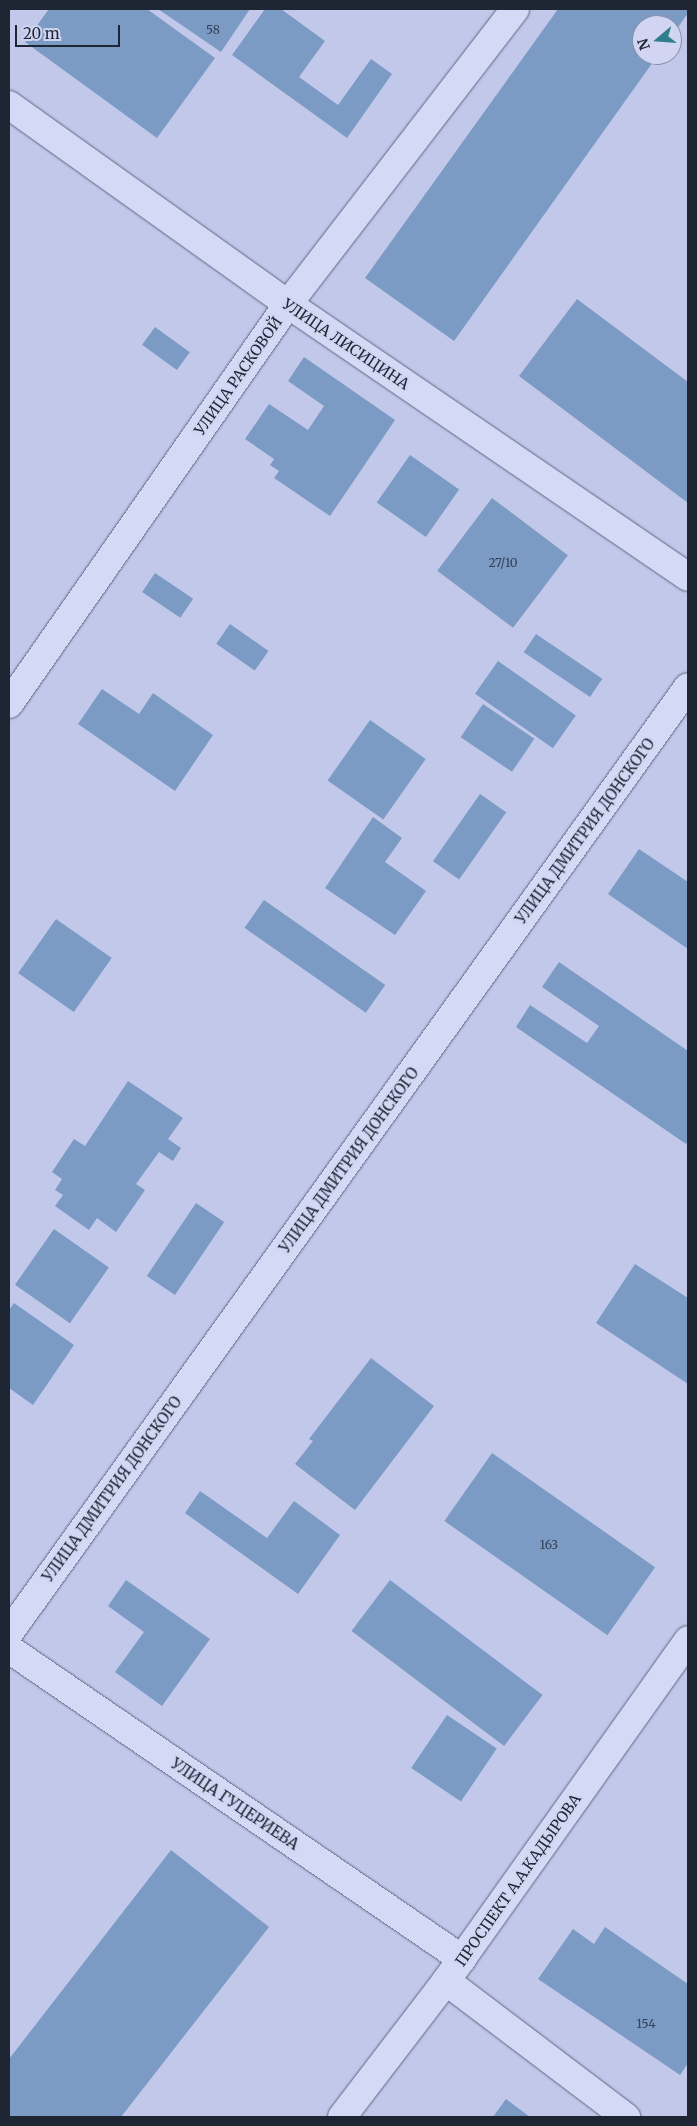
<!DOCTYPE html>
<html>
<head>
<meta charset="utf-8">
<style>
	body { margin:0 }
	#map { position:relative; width:697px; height:2126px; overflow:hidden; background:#c2c8ea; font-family:Merriweather,serif }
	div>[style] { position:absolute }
	.building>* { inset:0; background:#7b9bc5; transform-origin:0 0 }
	.roads { filter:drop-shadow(0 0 1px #5b6782) drop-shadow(0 0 1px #5b6782) }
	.minor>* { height:28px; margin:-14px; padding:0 14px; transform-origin:14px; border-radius:14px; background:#d4d9f5 }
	span { translate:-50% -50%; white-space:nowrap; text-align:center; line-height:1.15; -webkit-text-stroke:4px #d1d5f2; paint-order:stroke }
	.number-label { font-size:12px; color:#354258 }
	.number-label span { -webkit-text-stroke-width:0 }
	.street-label { font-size:15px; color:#1e2533 }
	.frame { position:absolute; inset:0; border:10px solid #1e2533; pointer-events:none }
	.north { position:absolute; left:632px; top:15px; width:50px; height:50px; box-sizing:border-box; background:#d1d5f2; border:1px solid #898fa6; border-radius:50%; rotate:252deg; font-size:14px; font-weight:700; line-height:20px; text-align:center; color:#1e2533 }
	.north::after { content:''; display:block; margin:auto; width:18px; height:22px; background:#307e8c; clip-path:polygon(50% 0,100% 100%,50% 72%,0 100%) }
	.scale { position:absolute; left:15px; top:25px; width:105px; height:22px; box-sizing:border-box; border:2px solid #1e2533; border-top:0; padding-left:6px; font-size:15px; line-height:18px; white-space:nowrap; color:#1e2533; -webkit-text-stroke:4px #d1d5f2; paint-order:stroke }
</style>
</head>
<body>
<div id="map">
	<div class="building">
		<i style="clip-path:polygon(49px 9px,147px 9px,215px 58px,157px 138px,25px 42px)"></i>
		<i style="clip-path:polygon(158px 9px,250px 9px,221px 52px)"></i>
		<i style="clip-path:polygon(265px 9px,281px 9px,325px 41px,299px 77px,338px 105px,371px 59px,392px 74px,347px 138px,232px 55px)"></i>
		<i style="clip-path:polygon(558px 9px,688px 9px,688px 13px,672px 36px,672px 25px,642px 25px,642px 55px,658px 55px,454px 341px,365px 278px)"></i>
		<i style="clip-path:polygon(577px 299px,688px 382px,688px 503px,519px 376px)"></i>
		<i style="left:155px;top:327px;width:43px;height:22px;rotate:36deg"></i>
		<i style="clip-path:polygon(304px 357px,395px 420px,330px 516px,274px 478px,279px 471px,270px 465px,274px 459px,245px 439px,269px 404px,308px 430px,324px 406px,288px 381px)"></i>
		<i style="left:410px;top:455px;width:60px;height:58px;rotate:35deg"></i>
		<i style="left:492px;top:498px;width:95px;height:91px;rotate:37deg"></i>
		<i style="left:155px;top:573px;width:46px;height:23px;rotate:34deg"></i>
		<i style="left:230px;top:624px;width:47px;height:24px;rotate:35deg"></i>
		<i style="left:536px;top:634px;width:80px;height:22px;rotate:34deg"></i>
		<i style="left:498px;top:661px;width:95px;height:40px;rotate:35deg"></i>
		<i style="clip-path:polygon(102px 689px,139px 714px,153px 693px,213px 735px,175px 791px,78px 724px)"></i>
		<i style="left:483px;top:704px;width:62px;height:40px;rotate:34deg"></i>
		<i style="left:370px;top:720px;width:68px;height:74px;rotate:35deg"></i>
		<i style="left:480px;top:794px;width:32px;height:82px;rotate:35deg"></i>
		<i style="clip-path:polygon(373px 817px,402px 838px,385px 862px,426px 891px,395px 935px,325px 888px)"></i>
		<i style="clip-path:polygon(639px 849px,688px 882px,688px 949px,608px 894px)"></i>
		<i style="left:264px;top:900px;width:148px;height:34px;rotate:35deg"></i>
		<i style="left:56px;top:919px;width:68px;height:66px;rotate:35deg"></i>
		<i style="clip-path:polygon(559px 962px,688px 1051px,688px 1140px,686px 1144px,516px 1027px,530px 1005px,587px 1043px,599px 1026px,542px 987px)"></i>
		<i style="clip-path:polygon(128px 1081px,183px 1118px,168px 1139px,181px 1148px,173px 1161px,159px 1152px,136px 1184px,145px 1190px,116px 1232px,97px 1218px,89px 1230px,55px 1206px,63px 1195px,55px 1190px,62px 1179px,52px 1172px,74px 1139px,85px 1146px)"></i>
		<i style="left:196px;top:1203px;width:34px;height:88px;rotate:34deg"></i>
		<i style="left:54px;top:1229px;width:67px;height:68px;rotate:35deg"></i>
		<i style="clip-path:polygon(635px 1264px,688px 1298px,688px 1384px,596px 1323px)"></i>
		<i style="clip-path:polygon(14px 1303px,74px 1345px,33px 1405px,9px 1388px,9px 1310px)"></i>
		<i style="clip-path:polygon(371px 1358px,434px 1406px,355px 1510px,295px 1464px,313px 1441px,309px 1439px)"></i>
		<i style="left:492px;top:1453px;width:199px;height:83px;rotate:35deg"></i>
		<i style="clip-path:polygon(200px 1491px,267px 1538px,294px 1501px,340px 1535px,298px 1594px,185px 1513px)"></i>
		<i style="clip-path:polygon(126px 1580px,210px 1639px,162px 1706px,115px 1672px,144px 1632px,108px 1606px)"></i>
		<i style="left:390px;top:1580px;width:191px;height:64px;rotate:37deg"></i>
		<i style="left:447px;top:1715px;width:60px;height:64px;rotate:34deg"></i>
		<i style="clip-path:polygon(171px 1850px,269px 1927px,121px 2117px,9px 2117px,9px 2059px)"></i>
		<i style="clip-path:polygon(605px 1927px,688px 1984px,688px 2063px,680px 2075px,538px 1979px,573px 1929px,594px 1944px)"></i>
		<i style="clip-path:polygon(506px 2099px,530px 2117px,493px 2117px)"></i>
	</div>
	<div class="roads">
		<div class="minor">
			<i style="left:9px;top:105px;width:343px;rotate:35.5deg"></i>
			<i style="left:288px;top:304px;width:484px;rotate:34.3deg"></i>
			<i style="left:9px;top:704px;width:488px;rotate:-55.1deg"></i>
			<i style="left:288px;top:304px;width:372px;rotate:-52.4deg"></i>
			<i style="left:9px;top:1633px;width:1164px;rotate:-54.33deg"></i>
			<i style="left:9px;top:1649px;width:549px;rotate:34.38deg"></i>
			<i style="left:446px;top:1981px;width:226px;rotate:37.1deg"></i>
			<i style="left:342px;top:2117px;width:171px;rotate:-52.6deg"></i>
			<i style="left:446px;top:1981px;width:418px;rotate:-54.6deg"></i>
		</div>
	</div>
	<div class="number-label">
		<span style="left:213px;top:30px">58</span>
		<span style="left:503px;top:563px">27/10</span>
		<span style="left:549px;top:1545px">163</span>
		<span style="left:646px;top:2024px">154</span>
	</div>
	<div class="street-label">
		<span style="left:346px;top:344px;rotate:34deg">УЛИЦА ЛИСИЦИНА</span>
		<span style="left:238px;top:376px;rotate:-55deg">УЛИЦА РАСКОВОЙ</span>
		<span style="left:585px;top:831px;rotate:-54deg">УЛИЦА ДМИТРИЯ ДОНСКОГО</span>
		<span style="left:349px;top:1160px;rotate:-54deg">УЛИЦА ДМИТРИЯ ДОНСКОГО</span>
		<span style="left:112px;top:1489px;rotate:-54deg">УЛИЦА ДМИТРИЯ ДОНСКОГО</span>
		<span style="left:235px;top:1804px;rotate:34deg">УЛИЦА ГУЦЕРИЕВА</span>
		<span style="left:518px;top:1880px;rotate:-55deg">ПРОСПЕКТ А.А.КАДЫРОВА</span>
	</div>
	<div class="frame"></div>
	<div class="north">N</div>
	<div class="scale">20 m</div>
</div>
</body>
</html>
